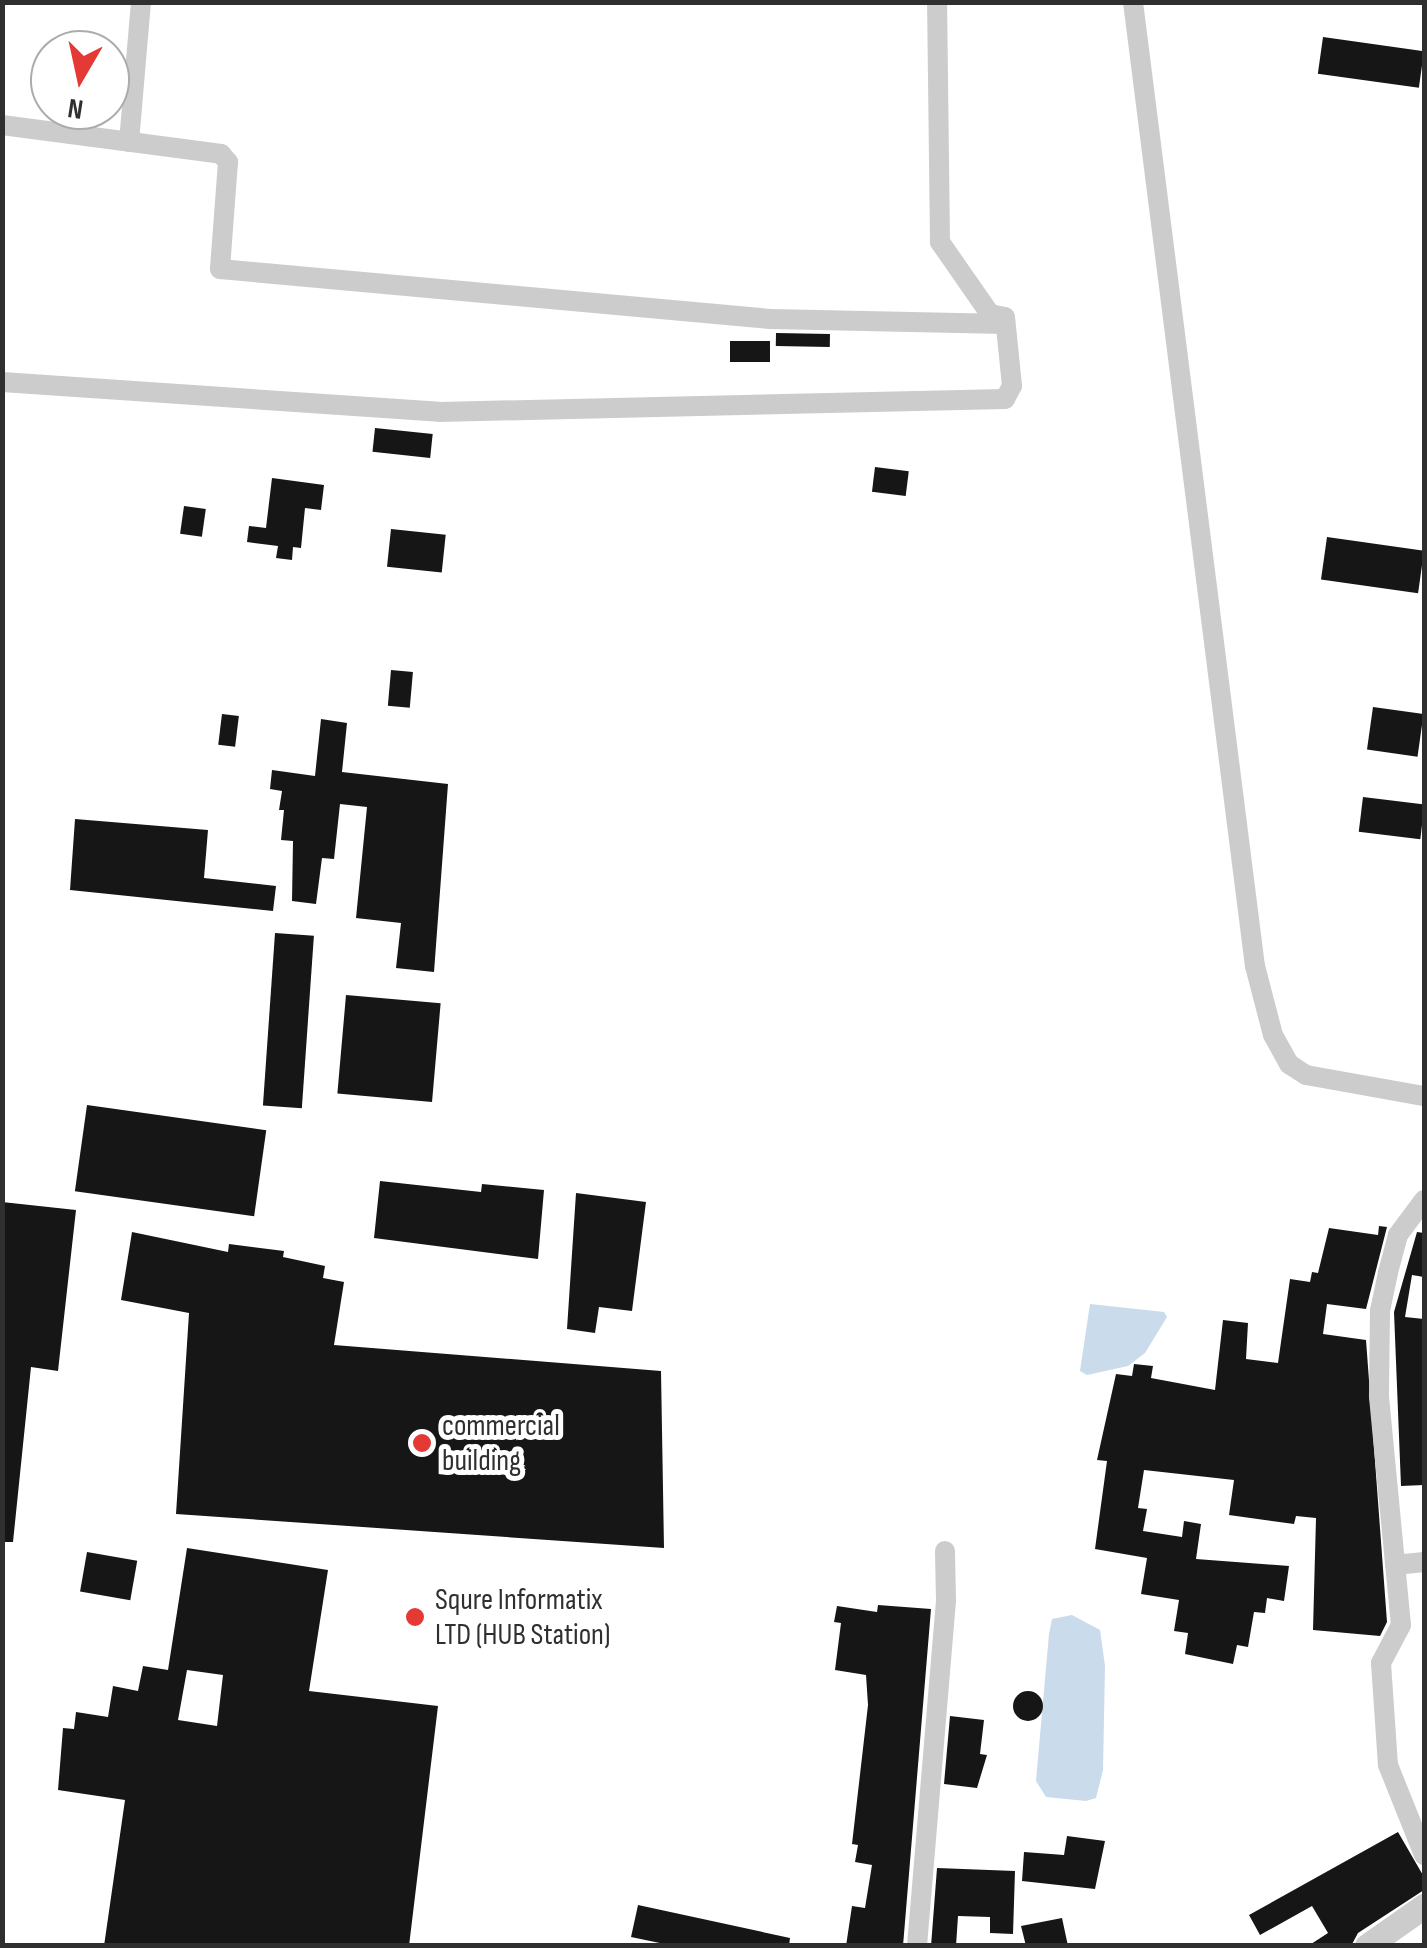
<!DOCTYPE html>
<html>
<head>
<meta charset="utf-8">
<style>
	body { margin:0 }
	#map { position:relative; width:1427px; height:1948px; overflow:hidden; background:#fff; font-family:"Sofia Sans Condensed",sans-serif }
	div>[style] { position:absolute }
	.water>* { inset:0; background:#cadbec }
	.building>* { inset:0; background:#161616; transform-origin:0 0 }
	.round { border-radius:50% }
	.minor>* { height:20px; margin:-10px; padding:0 10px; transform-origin:10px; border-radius:10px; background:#ccc }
	.tertiary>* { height:25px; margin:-12.5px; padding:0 12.5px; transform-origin:12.5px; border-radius:12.5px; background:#ccc }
	.dots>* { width:28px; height:28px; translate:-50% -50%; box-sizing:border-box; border:5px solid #fff; border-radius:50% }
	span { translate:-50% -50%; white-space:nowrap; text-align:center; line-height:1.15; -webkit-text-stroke:10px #fff; paint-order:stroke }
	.poi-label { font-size:30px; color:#2f2f2f }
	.left { translate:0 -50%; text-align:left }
	.frame { position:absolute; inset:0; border:5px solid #2f2f2f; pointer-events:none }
	.north { position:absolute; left:30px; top:30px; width:100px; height:100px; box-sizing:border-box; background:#fff; border:2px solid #acacac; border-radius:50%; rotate:189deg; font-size:28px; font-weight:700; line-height:40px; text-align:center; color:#2f2f2f }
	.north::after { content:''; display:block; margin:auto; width:35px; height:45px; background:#e43934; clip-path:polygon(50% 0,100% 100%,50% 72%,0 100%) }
</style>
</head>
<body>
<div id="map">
	<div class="water">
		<i style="clip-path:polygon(1090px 1304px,1164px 1312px,1167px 1317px,1145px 1353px,1128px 1366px,1087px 1375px,1080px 1371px)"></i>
		<i style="clip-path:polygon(1072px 1615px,1100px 1630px,1105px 1666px,1103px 1770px,1096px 1798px,1086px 1801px,1046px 1797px,1036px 1781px,1049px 1634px,1052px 1619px)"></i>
	</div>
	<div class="building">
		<i style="left:1323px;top:37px;width:102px;height:37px;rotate:8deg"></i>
		<i style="left:776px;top:333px;width:54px;height:13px;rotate:1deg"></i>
		<i style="left:730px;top:341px;width:40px;height:21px"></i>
		<i style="left:375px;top:428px;width:58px;height:24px;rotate:6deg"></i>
		<i style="left:875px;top:467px;width:34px;height:25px;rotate:7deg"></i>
		<i style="clip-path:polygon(272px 478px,324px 485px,321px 510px,305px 508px,301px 548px,293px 547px,292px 560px,276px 558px,278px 546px,247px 542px,249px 526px,266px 528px)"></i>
		<i style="left:184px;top:506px;width:22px;height:28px;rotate:8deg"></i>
		<i style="left:391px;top:529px;width:55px;height:38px;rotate:6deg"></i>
		<i style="left:1327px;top:537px;width:98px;height:43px;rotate:8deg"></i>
		<i style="left:391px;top:670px;width:22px;height:36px;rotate:5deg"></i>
		<i style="left:1373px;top:707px;width:51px;height:43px;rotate:8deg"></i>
		<i style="left:222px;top:714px;width:17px;height:31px;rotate:7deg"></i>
		<i style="clip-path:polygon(321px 719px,347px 723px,342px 772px,448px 784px,434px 972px,396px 968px,401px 923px,356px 918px,367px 807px,340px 804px,334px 859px,322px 858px,316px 904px,292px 901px,293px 841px,281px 840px,284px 810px,279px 810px,282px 791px,270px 789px,272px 770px,315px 776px)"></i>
		<i style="left:1363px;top:797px;width:62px;height:35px;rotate:7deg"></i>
		<i style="clip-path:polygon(75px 819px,208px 830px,204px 878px,276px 886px,273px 911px,70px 890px)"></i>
		<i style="left:275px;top:933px;width:39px;height:173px;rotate:4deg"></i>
		<i style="left:346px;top:995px;width:95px;height:99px;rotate:5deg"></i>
		<i style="left:87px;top:1105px;width:181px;height:87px;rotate:8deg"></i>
		<i style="clip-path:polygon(380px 1181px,481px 1192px,482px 1184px,544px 1190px,538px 1259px,374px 1238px)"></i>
		<i style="clip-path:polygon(576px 1193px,646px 1202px,632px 1311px,599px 1307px,595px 1333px,567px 1329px)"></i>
		<i style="clip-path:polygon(2px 1202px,76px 1210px,58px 1371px,31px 1367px,13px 1542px,2px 1542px)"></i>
		<i style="clip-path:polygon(1379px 1226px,1387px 1227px,1366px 1309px,1327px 1304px,1323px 1334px,1366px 1340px,1387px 1622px,1380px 1636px,1313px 1630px,1316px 1518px,1296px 1516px,1294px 1524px,1229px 1515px,1234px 1480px,1144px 1470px,1138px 1508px,1147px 1509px,1143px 1531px,1182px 1537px,1184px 1521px,1201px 1524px,1196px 1559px,1289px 1566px,1284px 1601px,1267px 1598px,1265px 1613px,1254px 1612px,1248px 1647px,1237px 1645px,1233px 1664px,1185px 1654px,1188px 1633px,1174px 1631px,1179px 1600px,1141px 1594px,1147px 1558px,1095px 1549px,1107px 1461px,1097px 1460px,1116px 1374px,1132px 1376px,1134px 1364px,1153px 1366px,1151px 1378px,1215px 1390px,1223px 1320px,1248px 1323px,1246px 1359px,1278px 1363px,1290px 1279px,1310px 1282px,1312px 1272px,1318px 1273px,1329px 1228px,1378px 1235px)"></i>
		<i style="clip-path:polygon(132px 1232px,228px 1252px,229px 1244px,284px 1251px,283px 1257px,325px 1266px,323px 1278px,344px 1282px,334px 1345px,661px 1371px,664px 1548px,176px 1514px,189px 1313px,121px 1300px)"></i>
		<i style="clip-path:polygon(1417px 1232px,1424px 1233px,1424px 1277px,1412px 1275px,1405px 1317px,1424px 1319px,1424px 1485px,1401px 1486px,1394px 1312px)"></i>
		<i style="clip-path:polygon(evenodd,187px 1548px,328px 1570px,309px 1691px,438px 1706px,409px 1946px,104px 1946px,125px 1800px,58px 1790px,63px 1728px,74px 1729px,76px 1712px,108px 1717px,113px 1686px,138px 1691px,143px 1666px,168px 1670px,187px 1548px,187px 1670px,223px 1675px,217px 1726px,178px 1720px,187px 1670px)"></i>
		<i style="left:87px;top:1552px;width:51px;height:40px;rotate:10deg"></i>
		<i style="clip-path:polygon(878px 1605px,931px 1609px,903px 1946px,846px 1946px,852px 1906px,865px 1908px,872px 1865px,855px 1862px,858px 1845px,852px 1844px,868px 1705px,866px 1675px,835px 1670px,841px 1623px,834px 1622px,837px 1606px,877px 1612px)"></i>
		<i class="round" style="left:1013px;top:1691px;width:30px;height:30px"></i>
		<i style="clip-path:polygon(950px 1716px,984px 1720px,980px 1754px,987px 1755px,977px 1788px,944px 1784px)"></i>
		<i style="clip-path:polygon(1398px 1832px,1424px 1877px,1424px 1890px,1358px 1933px,1351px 1946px,1308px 1946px,1328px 1933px,1312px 1906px,1260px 1935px,1249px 1915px)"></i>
		<i style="clip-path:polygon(1067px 1836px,1105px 1841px,1095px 1889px,1022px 1881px,1024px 1852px,1064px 1855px)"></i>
		<i style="clip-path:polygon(937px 1868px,1015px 1871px,1013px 1934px,990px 1933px,990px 1917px,958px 1916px,956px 1946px,931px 1946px)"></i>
		<i style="clip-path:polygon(638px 1905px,790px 1938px,789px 1946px,674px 1946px,631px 1937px)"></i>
		<i style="clip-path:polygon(1062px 1918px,1068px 1946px,1026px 1946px,1021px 1926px)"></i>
	</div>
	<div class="minor">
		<i style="left:1133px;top:2px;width:972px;rotate:82.79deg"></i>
		<i style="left:1255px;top:966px;width:71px;rotate:75.4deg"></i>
		<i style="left:1273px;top:1035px;width:33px;rotate:61deg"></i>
		<i style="left:1289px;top:1064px;width:20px;rotate:33deg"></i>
		<i style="left:1306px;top:1075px;width:120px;rotate:10.1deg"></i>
		<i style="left:2px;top:125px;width:221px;rotate:7.5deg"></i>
		<i style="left:221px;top:154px;width:11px;rotate:49deg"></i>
		<i style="left:228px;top:162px;width:107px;rotate:94.3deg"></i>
		<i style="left:220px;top:269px;width:552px;rotate:5.19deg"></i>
		<i style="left:770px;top:319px;width:235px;rotate:1.2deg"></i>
		<i style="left:129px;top:142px;width:141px;rotate:-85.1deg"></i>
		<i style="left:2px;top:382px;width:438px;rotate:3.9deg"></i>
		<i style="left:439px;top:412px;width:566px;rotate:-1.32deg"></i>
		<i style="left:1005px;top:399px;width:15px;rotate:-62deg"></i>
		<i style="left:1012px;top:386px;width:69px;rotate:-95.8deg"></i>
		<i style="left:1005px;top:317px;width:15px;rotate:-169deg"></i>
		<i style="left:990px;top:314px;width:88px;rotate:-124.8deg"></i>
		<i style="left:940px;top:242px;width:240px;rotate:-90.7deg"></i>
		<i style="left:1424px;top:1200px;width:44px;rotate:126.6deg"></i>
		<i style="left:1398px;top:1235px;width:39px;rotate:105deg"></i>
		<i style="left:1388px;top:1273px;width:39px;rotate:102deg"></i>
		<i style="left:1380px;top:1311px;width:86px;rotate:90.7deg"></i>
		<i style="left:1379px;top:1397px;width:229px;rotate:84.5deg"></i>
		<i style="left:1401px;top:1625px;width:43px;rotate:117.8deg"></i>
		<i style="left:1381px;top:1663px;width:102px;rotate:86.1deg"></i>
		<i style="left:1388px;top:1765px;width:97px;rotate:68.2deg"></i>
		<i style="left:1395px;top:1565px;width:29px;rotate:-6deg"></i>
		<i style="left:917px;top:1946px;width:347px;rotate:-85.2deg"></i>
		<i style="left:946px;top:1600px;width:49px;rotate:-91.2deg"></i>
	</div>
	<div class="tertiary">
		<i style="left:1367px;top:1946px;width:70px;rotate:-35.1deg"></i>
	</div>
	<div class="dots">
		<i style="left:422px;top:1443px;background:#e43934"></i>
		<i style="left:415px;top:1617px;background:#e43934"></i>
	</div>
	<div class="poi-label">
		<span class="left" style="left:442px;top:1443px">commercial<br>building</span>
		<span class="left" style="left:435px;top:1617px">Squre Informatix<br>LTD (HUB Station)</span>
	</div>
	<div class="frame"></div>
	<div class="north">N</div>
</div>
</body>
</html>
